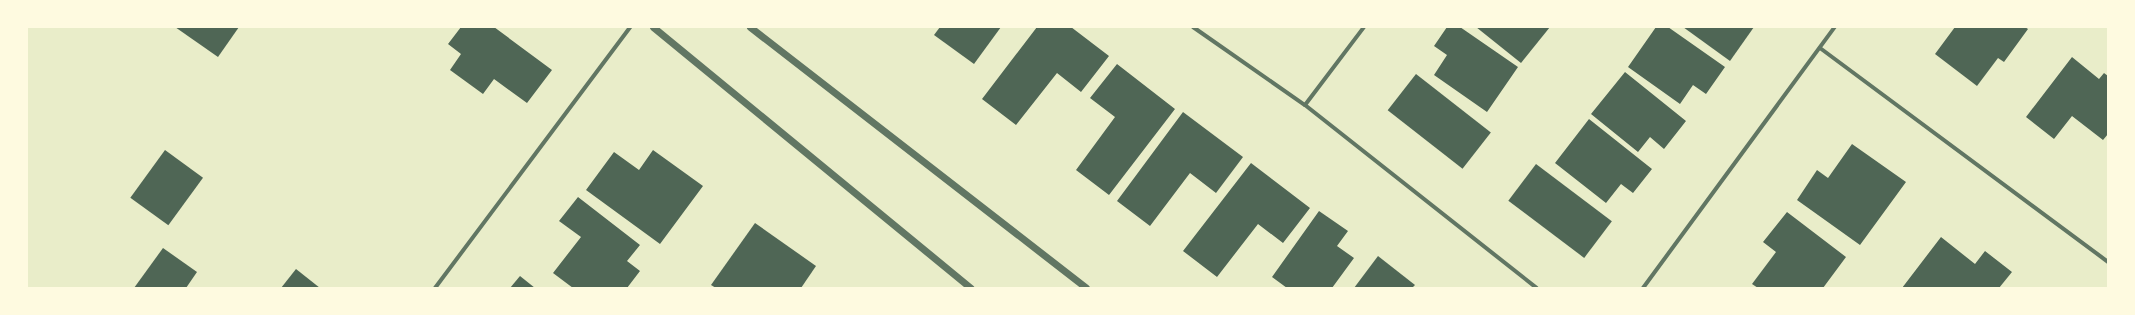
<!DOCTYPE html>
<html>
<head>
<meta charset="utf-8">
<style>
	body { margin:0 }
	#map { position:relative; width:2135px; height:315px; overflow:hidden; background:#e9edc9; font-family:"Fira Sans Condensed",sans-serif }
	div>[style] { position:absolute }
	.building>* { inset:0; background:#4f6655; transform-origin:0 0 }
	.minor>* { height:4px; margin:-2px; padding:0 2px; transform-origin:2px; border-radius:2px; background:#617663 }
	.tertiary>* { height:7px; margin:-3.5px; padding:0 3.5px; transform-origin:3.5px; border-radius:3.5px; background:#617663 }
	span { translate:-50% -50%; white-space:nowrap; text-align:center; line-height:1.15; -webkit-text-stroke:3px #fefae0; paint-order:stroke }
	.frame { position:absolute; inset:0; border:28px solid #fefae0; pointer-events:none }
</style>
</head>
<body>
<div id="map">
	<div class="building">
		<i style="clip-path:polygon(175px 27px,239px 27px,218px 57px)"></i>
		<i style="clip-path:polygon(461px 27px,494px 27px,552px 70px,527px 103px,494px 79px,483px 94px,450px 70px,461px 54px,448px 44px)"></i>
		<i style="clip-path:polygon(940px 27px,1001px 27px,974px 64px,934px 35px)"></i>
		<i style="clip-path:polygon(1037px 27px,1071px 27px,1109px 56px,1081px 92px,1057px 73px,1016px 125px,982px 99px)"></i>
		<i style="clip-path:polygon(1447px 27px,1460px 27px,1518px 67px,1487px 112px,1434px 75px,1447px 55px,1434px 46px)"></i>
		<i style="clip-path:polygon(1476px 27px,1550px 27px,1521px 63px)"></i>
		<i style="clip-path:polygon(1656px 27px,1668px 27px,1725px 67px,1706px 94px,1693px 85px,1680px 104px,1628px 67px)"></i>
		<i style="clip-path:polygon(1683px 27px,1754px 27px,1730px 61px)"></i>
		<i style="clip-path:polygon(1955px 27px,2025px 27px,2028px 29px,2004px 62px,1998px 58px,1977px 86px,1935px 54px)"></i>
		<i style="clip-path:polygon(2072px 57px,2099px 79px,2104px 73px,2108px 76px,2108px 134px,2103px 140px,2072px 116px,2054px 139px,2026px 117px)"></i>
		<i style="clip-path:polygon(1117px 64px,1175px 109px,1109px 195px,1076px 170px,1115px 117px,1090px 98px)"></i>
		<i style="clip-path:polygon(1625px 72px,1686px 121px,1664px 149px,1650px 137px,1638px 152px,1591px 114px)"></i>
		<i style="left:1416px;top:74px;width:95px;height:46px;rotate:38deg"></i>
		<i style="clip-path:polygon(1183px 112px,1243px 157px,1216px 193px,1190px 173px,1150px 226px,1117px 201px)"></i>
		<i style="clip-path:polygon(1589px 119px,1652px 169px,1633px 193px,1621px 184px,1606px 203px,1555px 163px)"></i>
		<i style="clip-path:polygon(1852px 144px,1906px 182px,1860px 245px,1797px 200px,1817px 170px,1828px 178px)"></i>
		<i style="left:165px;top:150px;width:47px;height:59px;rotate:36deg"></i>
		<i style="clip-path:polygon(653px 150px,703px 186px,660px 244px,586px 190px,614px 152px,639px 170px)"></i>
		<i style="clip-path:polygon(1251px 163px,1310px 208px,1283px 243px,1258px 224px,1217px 277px,1183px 251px)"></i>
		<i style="left:1536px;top:164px;width:95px;height:46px;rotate:37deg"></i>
		<i style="clip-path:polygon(578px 197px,640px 245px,627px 261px,640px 271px,627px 288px,573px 288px,553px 273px,581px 237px,559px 221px)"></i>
		<i style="clip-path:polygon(1319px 211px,1348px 231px,1337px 246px,1354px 258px,1332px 288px,1287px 288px,1272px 277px)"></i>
		<i style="clip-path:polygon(1787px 212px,1846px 257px,1823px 288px,1758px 288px,1752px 284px,1776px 252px,1763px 242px)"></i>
		<i style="clip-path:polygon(755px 223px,816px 266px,801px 288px,716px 288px,711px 285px)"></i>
		<i style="clip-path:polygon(1941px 237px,1975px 264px,1985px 251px,2012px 272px,1999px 288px,1902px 288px)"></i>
		<i style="clip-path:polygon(163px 248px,197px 272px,186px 288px,134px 288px)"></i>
		<i style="clip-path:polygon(1378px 256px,1415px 285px,1412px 288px,1354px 288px)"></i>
		<i style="clip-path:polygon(296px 269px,320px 288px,281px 288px)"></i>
		<i style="clip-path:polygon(520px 276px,535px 288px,510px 288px)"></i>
	</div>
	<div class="minor">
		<i style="left:1193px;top:27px;width:136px;rotate:34.9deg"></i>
		<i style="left:1305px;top:105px;width:295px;rotate:38.3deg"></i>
		<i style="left:1820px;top:48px;width:359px;rotate:36.6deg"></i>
		<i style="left:1305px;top:105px;width:98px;rotate:-52.9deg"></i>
		<i style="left:435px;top:288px;width:326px;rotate:-53.2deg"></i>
		<i style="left:1643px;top:288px;width:324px;rotate:-53.7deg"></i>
	</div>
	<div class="tertiary">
		<i style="left:653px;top:27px;width:411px;rotate:39.4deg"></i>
		<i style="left:750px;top:27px;width:425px;rotate:37.8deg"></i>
	</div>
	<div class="frame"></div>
</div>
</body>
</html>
